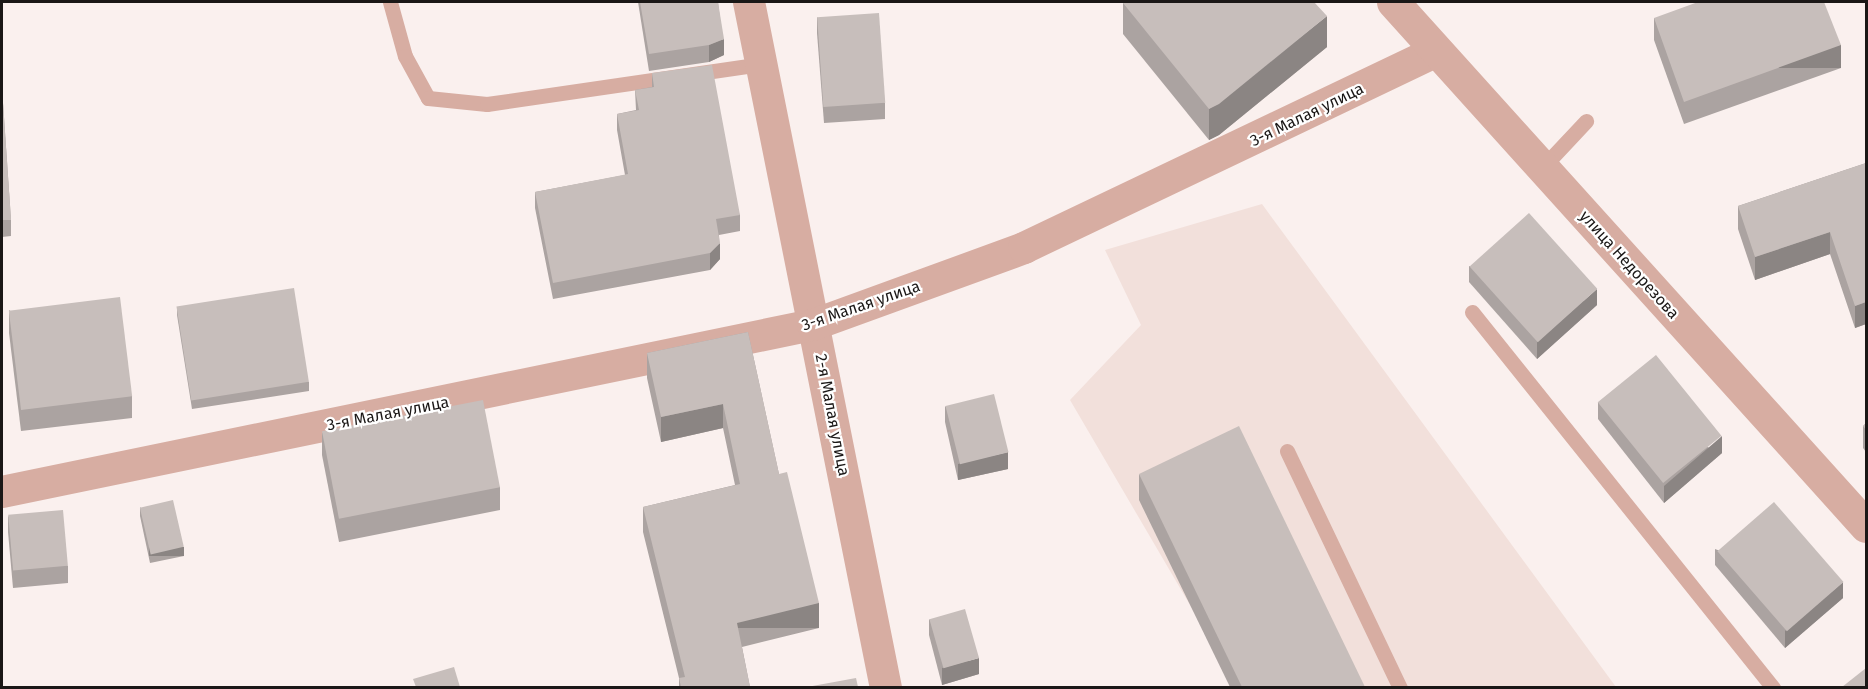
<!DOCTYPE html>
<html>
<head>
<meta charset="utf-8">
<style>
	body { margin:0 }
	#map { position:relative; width:1868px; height:689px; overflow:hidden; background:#faf0ee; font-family:"Fira Sans",sans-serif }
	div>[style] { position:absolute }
	.built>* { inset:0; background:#f2e0db }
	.service>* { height:15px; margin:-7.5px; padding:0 7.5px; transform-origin:7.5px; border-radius:7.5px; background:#d7ada2 }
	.minor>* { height:32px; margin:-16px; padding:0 16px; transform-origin:16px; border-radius:16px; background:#d7ada2 }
	.tertiary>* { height:33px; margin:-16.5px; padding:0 16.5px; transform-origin:16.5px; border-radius:16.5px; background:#d7ada2 }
	.wall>* { inset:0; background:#aba3a1 }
	.shaded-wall>* { inset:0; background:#8b8583; transform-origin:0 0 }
	.building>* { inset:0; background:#c7bebb; transform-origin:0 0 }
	span { translate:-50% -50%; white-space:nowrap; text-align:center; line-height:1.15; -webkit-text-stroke:4.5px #fff; paint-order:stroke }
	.street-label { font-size:16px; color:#1a1716 }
	.frame { position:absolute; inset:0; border:3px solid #1a1716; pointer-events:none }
</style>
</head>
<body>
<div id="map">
	<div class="built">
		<i style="clip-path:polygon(1262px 204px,1616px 687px,1238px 687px,1070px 400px,1141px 325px,1105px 250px)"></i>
	</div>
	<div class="service">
		<i style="left:390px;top:2px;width:56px;rotate:74.5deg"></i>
		<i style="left:405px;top:56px;width:48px;rotate:61.3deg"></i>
		<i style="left:428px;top:98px;width:59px;rotate:5.8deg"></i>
		<i style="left:487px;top:104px;width:278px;rotate:-8.3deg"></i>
		<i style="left:1541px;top:169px;width:66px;rotate:-46.8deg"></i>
		<i style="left:1472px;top:312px;width:482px;rotate:51.3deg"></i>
		<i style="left:1287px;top:451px;width:263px;rotate:64.5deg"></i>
	</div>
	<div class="minor">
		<i style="left:749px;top:2px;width:700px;rotate:78.71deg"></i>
		<i style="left:2px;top:492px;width:828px;rotate:-11.64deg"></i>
		<i style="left:813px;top:325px;width:225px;rotate:-20deg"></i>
		<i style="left:1024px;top:248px;width:455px;rotate:-25.5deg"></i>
	</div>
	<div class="tertiary">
		<i style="left:1393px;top:2px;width:706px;rotate:47.93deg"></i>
	</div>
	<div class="wall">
		<i style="clip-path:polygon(638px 2px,718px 2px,724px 55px,709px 62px,649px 71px)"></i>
		<i style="clip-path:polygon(1123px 3px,1327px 47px,1219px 135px,1209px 140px,1123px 34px)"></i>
		<i style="clip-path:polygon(817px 17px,885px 103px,885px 119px,824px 123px,817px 33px)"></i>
		<i style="clip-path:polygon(1654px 18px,1841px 68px,1684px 124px,1654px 40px)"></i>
		<i style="clip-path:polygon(652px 73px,740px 215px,740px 231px,719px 235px,720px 259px,710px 270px,553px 299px,535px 208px,535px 192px,625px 175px,617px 130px,617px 114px,636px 110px,635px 90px,652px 87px)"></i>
		<i style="clip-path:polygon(2px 88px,11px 220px,11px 236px,2px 237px)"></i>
		<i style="clip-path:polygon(1866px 163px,1866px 324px,1855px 328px,1830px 254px,1755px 280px,1738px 229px,1738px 206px)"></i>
		<i style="clip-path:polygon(1469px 266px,1597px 305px,1537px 359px,1469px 282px)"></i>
		<i style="clip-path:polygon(177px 307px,309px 382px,309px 391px,192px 409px,177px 315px)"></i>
		<i style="clip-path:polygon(9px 310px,132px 396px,132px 418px,21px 431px,9px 333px)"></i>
		<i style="clip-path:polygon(748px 332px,779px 474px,819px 628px,742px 647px,750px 687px,679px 687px,679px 678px,643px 532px,643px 507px,735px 485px,723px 428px,661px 442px,647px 378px,647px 353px)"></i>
		<i style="clip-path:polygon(1598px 402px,1722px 453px,1664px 503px,1598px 419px)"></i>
		<i style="clip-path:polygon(945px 406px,1008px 469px,958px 480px,945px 422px)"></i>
		<i style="clip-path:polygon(1866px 423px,1866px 452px,1863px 448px,1863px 426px)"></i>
		<i style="clip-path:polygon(322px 433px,500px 487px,500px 510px,339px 542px,322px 455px)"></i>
		<i style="clip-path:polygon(1139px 474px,1365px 687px,1230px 687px,1139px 500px)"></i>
		<i style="clip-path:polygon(140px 507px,184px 556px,150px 563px,140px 516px)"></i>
		<i style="clip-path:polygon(8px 516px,68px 566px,68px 583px,13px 588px,8px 532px)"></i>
		<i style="clip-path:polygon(1715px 549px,1843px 598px,1785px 648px,1715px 565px)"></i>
		<i style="clip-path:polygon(929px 619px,979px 674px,942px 685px,929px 635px)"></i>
	</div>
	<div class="shaded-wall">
		<i style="clip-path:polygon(1327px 16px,1327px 47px,1219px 135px,1209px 140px,1209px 109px)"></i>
		<i style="clip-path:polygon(724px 39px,724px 55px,709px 62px,709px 45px)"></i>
		<i style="left:1841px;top:45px;width:23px;height:167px;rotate:90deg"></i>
		<i style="clip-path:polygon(1830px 232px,1830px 254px,1755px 280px,1755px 257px)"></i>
		<i style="clip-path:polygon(720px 243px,720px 259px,710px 270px,710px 253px)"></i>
		<i style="clip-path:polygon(1597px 289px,1597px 305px,1537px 359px,1537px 342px)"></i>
		<i style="clip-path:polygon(1866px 302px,1866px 324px,1855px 328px,1855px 306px)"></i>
		<i style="clip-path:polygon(723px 404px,723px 428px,661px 442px,661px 417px)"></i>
		<i style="clip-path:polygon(1722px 436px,1722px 453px,1664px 503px,1664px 486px)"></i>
		<i style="clip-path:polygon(1008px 452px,1008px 469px,958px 480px,958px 464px)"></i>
		<i style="left:184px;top:547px;width:9px;height:35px;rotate:90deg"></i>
		<i style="clip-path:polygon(1843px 582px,1843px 598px,1785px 648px,1785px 631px)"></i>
		<i style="left:819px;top:603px;width:25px;height:84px;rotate:90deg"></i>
		<i style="clip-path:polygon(979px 658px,979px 674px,942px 685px,942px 668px)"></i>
	</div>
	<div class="building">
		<i style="clip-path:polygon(640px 2px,718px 2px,724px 39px,709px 45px,649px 54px)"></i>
		<i style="clip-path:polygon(1124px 2px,1314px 2px,1327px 16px,1219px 104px,1209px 109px,1123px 3px)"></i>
		<i style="clip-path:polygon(1698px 2px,1824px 2px,1841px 45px,1684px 102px,1654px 18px)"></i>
		<i style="left:879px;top:13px;width:90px;height:62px;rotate:86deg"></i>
		<i style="clip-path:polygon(712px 65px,740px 215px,716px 219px,720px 243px,710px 253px,553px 283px,535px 192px,628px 174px,617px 114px,639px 110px,635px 90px,654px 87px,652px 73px)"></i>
		<i style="clip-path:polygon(2px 88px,11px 220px,2px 220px)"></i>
		<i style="clip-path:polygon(1866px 163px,1866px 302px,1855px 306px,1830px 232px,1755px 257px,1738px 206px)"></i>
		<i style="left:1529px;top:213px;width:102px;height:80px;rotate:48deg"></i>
		<i style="left:294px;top:288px;width:95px;height:119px;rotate:81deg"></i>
		<i style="left:120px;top:297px;width:100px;height:112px;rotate:83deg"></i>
		<i style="clip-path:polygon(748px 332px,779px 474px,787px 472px,819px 603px,737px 623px,750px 687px,681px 687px,679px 678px,685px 677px,643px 507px,740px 484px,723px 404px,661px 417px,647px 353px)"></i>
		<i style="left:1656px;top:355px;width:104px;height:75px;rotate:51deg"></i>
		<i style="left:994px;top:394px;width:60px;height:50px;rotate:76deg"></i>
		<i style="left:483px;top:400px;width:89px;height:164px;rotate:79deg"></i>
		<i style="clip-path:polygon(1866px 423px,1866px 430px,1863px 426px)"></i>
		<i style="clip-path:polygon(1239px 426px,1365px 687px,1242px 687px,1139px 474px)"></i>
		<i style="left:173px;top:500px;width:48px;height:34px;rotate:77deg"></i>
		<i style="left:1774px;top:502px;width:106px;height:75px;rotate:49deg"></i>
		<i style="left:63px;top:510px;width:56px;height:55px;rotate:85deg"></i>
		<i style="left:965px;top:609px;width:51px;height:37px;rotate:74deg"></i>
		<i style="clip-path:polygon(454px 667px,460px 687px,416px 687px,413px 679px)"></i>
		<i style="clip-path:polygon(1866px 668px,1866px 687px,1842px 687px)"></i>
		<i style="clip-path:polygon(856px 678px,858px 687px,807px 687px)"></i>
	</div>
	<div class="street-label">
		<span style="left:1307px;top:115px;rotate:-26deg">3-я Малая улица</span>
		<span style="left:1629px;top:265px;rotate:48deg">улица Недорезова</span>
		<span style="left:861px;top:306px;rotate:-19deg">3-я Малая улица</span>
		<span style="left:388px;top:414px;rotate:-11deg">3-я Малая улица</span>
		<span style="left:832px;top:415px;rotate:79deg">2-я Малая улица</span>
	</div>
	<div class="frame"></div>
</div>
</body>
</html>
